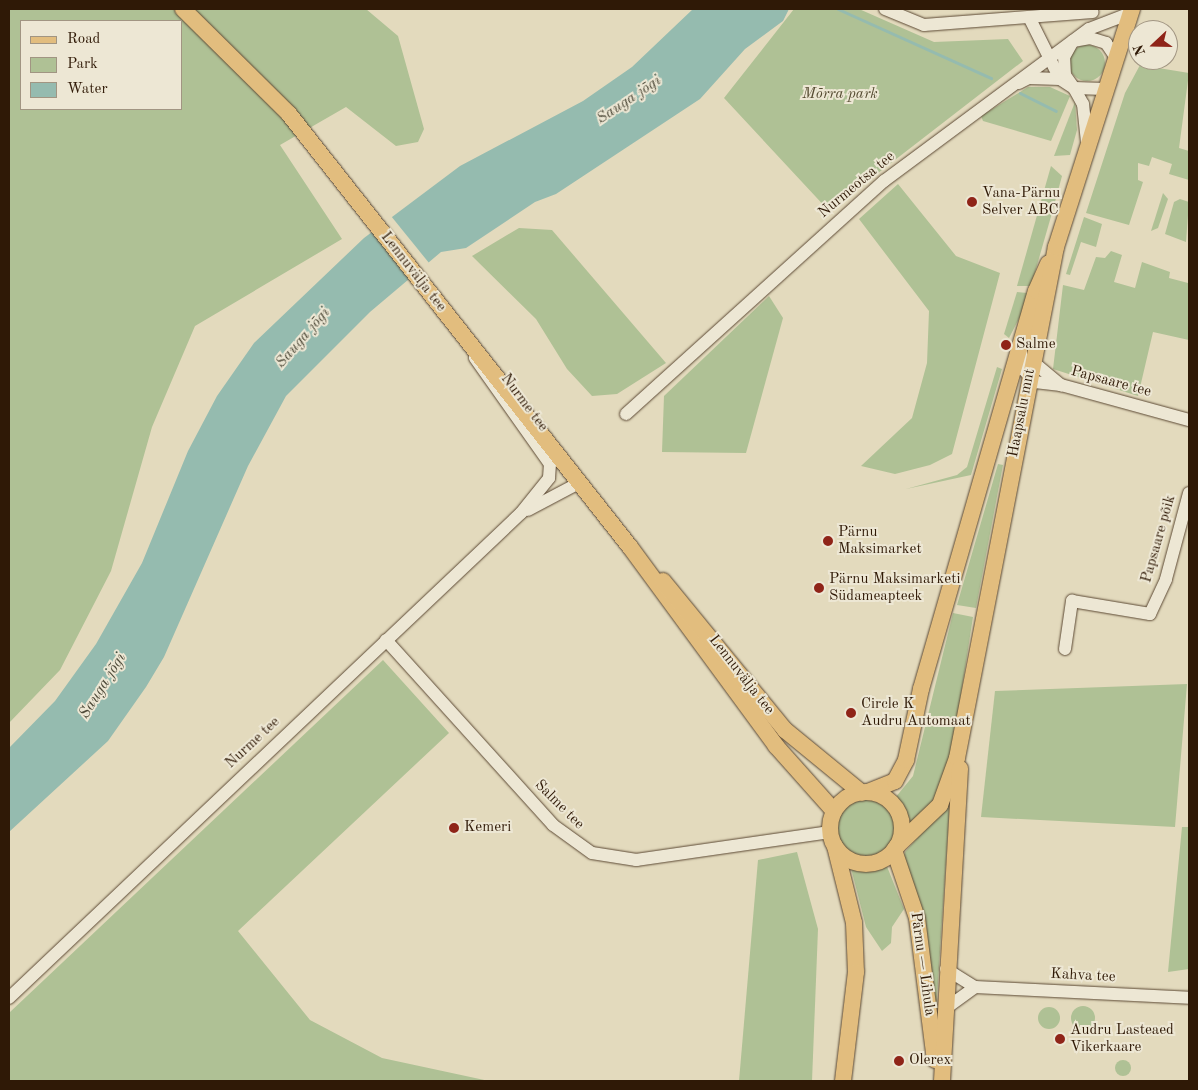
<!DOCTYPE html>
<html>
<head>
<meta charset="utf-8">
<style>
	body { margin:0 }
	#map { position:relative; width:1198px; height:1090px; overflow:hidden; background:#e3dabd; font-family:"Old Standard TT",serif }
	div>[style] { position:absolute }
	.green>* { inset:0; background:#afc195 }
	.round { border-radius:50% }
	.water>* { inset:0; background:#95bbaf }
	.pier>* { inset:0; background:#e3dabd; transform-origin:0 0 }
	.stream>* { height:3px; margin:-1.5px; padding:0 1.5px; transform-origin:1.5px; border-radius:1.5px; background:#95bbaf }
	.roads { filter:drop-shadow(0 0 1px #5c4934) drop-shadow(0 0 1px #5c4934) }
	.minor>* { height:12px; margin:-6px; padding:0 6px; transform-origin:6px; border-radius:6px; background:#ede7d4 }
	.major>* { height:16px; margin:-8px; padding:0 8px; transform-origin:8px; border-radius:8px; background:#e2bd7e }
	.major>.ring { margin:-8px; padding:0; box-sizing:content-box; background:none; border:16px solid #e2bd7e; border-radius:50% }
	.dots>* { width:14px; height:14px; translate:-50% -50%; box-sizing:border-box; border:2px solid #ede7d4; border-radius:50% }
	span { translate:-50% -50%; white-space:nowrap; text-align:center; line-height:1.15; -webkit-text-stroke:4px #ede7d4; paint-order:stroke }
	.park-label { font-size:15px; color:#554b31; font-style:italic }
	.street-label { font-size:15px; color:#2f1906 }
	.poi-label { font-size:15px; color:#2f1906 }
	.left { translate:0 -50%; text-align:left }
	.water-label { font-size:16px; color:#4e4a39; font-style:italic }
	.frame { position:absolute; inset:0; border:10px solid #2f1906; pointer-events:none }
	.legend { position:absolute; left:20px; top:20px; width:162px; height:90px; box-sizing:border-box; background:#ede7d4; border:1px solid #a19582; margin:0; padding:6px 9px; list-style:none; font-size:15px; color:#2f1906 }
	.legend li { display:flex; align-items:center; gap:10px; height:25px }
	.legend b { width:25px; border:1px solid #a19582 }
	.north { position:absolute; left:1128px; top:20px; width:50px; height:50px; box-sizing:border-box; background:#ede7d4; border:1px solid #a19582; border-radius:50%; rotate:249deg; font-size:14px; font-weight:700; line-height:20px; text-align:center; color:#2f1906 }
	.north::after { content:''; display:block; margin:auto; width:18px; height:22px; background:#8f2418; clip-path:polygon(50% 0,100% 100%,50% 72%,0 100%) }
</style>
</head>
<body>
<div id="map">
	<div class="green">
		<i style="clip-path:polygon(evenodd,9px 9px,366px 9px,398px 36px,424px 129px,418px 142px,396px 146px,346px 107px,280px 145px,342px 239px,195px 326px,152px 427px,111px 571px,60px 670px,9px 723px,9px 9px,21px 21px,181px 21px,181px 109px,21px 109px,21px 21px)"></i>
		<i style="clip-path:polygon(794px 9px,859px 9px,934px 42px,1008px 39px,1023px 61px,829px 211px,724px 98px)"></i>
		<i class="round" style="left:1069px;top:45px;width:36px;height:36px"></i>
		<i style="clip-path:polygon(1140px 65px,1189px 73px,1179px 148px,1189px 151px,1189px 180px,1169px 174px,1172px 164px,1152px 157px,1149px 166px,1138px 163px,1138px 180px,1143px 182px,1129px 225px,1086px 213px,1125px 93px)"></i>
		<i style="clip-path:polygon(1028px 87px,1050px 87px,1070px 96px,1051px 141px,983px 121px,981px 116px)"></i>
		<i style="clip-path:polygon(1075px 102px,1077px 130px,1070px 155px,1054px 156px)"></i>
		<i style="clip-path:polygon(1051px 166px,1062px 176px,1052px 213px,1031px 286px,1017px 286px)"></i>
		<i style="clip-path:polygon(898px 184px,956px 256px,1000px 273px,952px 454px,930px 465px,895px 474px,861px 466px,912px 418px,927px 363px,929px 311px,859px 219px)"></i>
		<i style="clip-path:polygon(1163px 193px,1168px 199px,1158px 228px,1151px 231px)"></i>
		<i style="clip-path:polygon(1180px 199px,1189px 202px,1186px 242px,1165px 234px,1174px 202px)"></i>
		<i style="clip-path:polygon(1084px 217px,1102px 224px,1096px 247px,1081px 242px,1070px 275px,1066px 274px)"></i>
		<i style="clip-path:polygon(519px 228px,552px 230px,666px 363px,617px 394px,592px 396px,567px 369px,536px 319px,472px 256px)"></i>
		<i style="clip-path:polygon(1111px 251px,1122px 255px,1114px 282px,1135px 288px,1142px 262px,1170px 272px,1169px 278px,1188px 283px,1189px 277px,1189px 340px,1153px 332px,1138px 396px,1053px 369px,1063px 285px,1084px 290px,1096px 257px,1105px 258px)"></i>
		<i style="clip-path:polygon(1017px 292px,1027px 293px,1025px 307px,1009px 338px,1004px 334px)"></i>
		<i style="clip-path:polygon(769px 296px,783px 318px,746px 453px,662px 452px,664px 396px)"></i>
		<i style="clip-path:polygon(997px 367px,1002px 369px,971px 475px,906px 489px,957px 475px,967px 467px)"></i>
		<i style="clip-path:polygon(998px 464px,1003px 465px,976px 608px,957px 605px)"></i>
		<i style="clip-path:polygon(953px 613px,973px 617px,951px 759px,937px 797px,908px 831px,895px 798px,913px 776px)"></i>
		<i style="clip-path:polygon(383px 660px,449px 733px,238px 931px,310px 1020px,382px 1058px,489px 1081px,9px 1081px,9px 1013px)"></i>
		<i style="clip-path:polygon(1187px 684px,1175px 827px,981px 817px,995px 691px)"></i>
		<i class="round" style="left:837px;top:800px;width:58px;height:58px"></i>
		<i style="clip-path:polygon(950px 801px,936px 1012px,903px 860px,905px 852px)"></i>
		<i style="clip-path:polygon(1182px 827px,1189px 827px,1189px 969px,1168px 972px)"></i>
		<i style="clip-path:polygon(797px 852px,818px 929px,812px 1081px,739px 1081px,758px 860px)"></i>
		<i style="clip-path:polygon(886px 864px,904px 909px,892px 927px,891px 943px,882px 951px,866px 927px,851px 868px)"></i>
		<i class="round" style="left:1071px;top:1006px;width:24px;height:24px"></i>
		<i class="round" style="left:1038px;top:1007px;width:22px;height:22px"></i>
		<i class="round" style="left:1115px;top:1060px;width:16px;height:16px"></i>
	</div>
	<div class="water">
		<i style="clip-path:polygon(693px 9px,789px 9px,783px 21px,745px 49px,700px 99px,556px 194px,535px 202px,466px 248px,441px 252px,370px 312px,286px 396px,248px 466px,164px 657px,146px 687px,108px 741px,9px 832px,9px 748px,55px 701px,96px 644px,142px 563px,188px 451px,217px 396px,254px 343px,364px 238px,460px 166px,583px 101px,632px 67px)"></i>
	</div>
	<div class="pier">
		<i style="left:391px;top:216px;width:63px;height:24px;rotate:51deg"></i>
	</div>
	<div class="stream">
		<i style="left:838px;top:9px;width:168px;rotate:24.3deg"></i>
		<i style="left:1020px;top:93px;width:40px;rotate:26.6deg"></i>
	</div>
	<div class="roads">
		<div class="minor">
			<i style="left:885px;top:9px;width:42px;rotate:22.3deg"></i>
			<i style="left:924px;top:25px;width:169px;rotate:-4.4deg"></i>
			<i style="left:1029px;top:17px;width:69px;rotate:63.4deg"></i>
			<i style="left:1060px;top:79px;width:17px;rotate:33deg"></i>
			<i style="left:1074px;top:88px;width:18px;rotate:61deg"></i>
			<i style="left:1083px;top:104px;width:39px;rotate:84deg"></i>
			<i style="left:1019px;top:83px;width:11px;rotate:-27deg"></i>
			<i style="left:1029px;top:78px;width:31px;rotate:2deg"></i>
			<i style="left:1105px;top:89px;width:31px;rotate:-178deg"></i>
			<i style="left:1074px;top:88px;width:16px;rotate:-125deg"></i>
			<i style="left:1065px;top:75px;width:18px;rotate:-93deg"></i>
			<i style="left:1064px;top:57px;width:18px;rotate:-61deg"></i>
			<i style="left:1073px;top:41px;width:17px;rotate:-10deg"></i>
			<i style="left:1090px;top:38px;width:17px;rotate:17deg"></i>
			<i style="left:1106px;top:43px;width:18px;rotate:56deg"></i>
			<i style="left:1021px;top:352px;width:15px;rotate:90deg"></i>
			<i style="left:1021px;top:367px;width:21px;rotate:47deg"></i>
			<i style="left:1035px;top:382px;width:26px;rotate:7deg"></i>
			<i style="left:1061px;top:385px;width:133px;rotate:15.3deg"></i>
			<i style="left:1032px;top:361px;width:38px;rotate:40deg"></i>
			<i style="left:626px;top:414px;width:348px;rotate:-42.1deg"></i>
			<i style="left:884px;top:181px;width:255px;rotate:-36.6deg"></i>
			<i style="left:1089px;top:29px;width:45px;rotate:-20.9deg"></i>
			<i style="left:528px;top:510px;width:58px;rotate:-27.9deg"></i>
			<i style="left:386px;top:640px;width:249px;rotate:47.9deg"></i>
			<i style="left:553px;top:825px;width:48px;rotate:35.7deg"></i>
			<i style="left:592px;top:853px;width:45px;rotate:9deg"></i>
			<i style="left:636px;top:860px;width:196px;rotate:-8.2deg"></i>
			<i style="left:1065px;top:649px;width:49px;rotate:-81.7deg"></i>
			<i style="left:1072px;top:601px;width:79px;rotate:9.5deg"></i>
			<i style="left:1150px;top:614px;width:38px;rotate:-65deg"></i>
			<i style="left:1166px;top:579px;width:89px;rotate:-75deg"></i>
			<i style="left:946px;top:969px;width:34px;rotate:32deg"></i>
			<i style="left:975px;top:987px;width:214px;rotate:2.9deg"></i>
			<i style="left:9px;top:998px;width:705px;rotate:-43.45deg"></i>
			<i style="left:521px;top:513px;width:45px;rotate:-51.3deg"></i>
			<i style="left:549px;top:478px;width:14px;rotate:-86deg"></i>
			<i style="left:550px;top:464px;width:130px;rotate:-125.3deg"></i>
			<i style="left:945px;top:1009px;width:37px;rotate:-36deg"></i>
		</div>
		<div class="major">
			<i style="left:183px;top:9px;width:149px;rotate:44.7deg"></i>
			<i style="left:289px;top:114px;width:551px;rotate:51.78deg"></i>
			<i style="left:630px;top:547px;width:247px;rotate:53.7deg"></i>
			<i style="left:776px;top:746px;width:87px;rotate:48.3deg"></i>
			<i style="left:663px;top:581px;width:193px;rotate:50.7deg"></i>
			<i style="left:785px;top:730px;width:99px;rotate:39.3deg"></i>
			<i style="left:868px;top:792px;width:29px;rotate:-22deg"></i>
			<i style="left:895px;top:781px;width:24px;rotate:-62deg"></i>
			<i style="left:906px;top:760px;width:73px;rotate:-78.1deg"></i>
			<i style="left:921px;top:689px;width:414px;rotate:-73.9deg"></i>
			<i style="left:1036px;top:291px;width:30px;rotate:-66deg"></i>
			<i class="ring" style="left:830px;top:792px;width:56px;height:56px"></i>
			<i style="left:835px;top:846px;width:79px;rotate:76.1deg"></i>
			<i style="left:854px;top:923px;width:49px;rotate:87.7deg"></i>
			<i style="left:856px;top:972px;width:110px;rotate:96.8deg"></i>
			<i style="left:896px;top:847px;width:61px;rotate:-43.7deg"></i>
			<i style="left:940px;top:805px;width:50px;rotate:-70.1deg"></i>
			<i style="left:957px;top:758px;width:521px;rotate:-79.04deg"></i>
			<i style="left:1056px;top:247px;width:250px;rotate:-72.3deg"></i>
			<i style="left:894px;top:850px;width:72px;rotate:71.3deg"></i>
			<i style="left:917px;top:918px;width:143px;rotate:82.8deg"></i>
			<i style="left:942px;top:1081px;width:313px;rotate:-86.7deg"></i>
		</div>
	</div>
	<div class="dots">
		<i style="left:972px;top:202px;background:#8f2418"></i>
		<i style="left:1006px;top:345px;background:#8f2418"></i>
		<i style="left:828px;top:541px;background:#8f2418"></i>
		<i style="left:819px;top:588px;background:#8f2418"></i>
		<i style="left:851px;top:713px;background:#8f2418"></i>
		<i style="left:454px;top:828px;background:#8f2418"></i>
		<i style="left:1060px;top:1039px;background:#8f2418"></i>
		<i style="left:899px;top:1061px;background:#8f2418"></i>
	</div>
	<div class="park-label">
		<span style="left:840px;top:95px">Mõrra park</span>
	</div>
	<div class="street-label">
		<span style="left:857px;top:185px;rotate:-40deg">Nurmeotsa tee</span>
		<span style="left:413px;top:272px;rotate:52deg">Lennuvälja tee</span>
		<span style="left:1111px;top:382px;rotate:15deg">Papsaare tee</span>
		<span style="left:524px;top:403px;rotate:53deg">Nurme tee</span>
		<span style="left:1022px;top:413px;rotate:-79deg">Haapsalu mnt</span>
		<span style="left:1159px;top:539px;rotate:-74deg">Papsaare põik</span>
		<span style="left:741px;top:675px;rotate:52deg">Lennuvälja tee</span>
		<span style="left:253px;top:743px;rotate:-43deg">Nurme tee</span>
		<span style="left:559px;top:805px;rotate:45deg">Salme tee</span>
		<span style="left:922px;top:964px;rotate:82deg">Pärnu — Lihula</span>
		<span style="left:1083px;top:976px;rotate:3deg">Kahva tee</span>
	</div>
	<div class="poi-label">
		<span class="left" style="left:982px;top:202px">Vana-Pärnu<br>Selver ABC</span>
		<span class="left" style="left:1016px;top:345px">Salme</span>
		<span class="left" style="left:838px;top:541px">Pärnu<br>Maksimarket</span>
		<span class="left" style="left:829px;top:588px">Pärnu Maksimarketi<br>Südameapteek</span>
		<span class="left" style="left:861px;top:713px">Circle K<br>Audru Automaat</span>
		<span class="left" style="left:464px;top:828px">Kemeri</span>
		<span class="left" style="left:1070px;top:1039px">Audru Lasteaed<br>Vikerkaare</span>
		<span class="left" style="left:909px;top:1061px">Olerex</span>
	</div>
	<div class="water-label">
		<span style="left:629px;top:100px;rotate:-34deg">Sauga jõgi</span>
		<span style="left:303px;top:338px;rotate:-49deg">Sauga jõgi</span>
		<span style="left:103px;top:686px;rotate:-58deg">Sauga jõgi</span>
	</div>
	<div class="frame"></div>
	<ul class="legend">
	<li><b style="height:6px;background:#e2bd7e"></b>Road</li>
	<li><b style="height:14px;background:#afc195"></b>Park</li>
	<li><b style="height:14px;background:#95bbaf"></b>Water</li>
	</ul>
	<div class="north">N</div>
</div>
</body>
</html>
